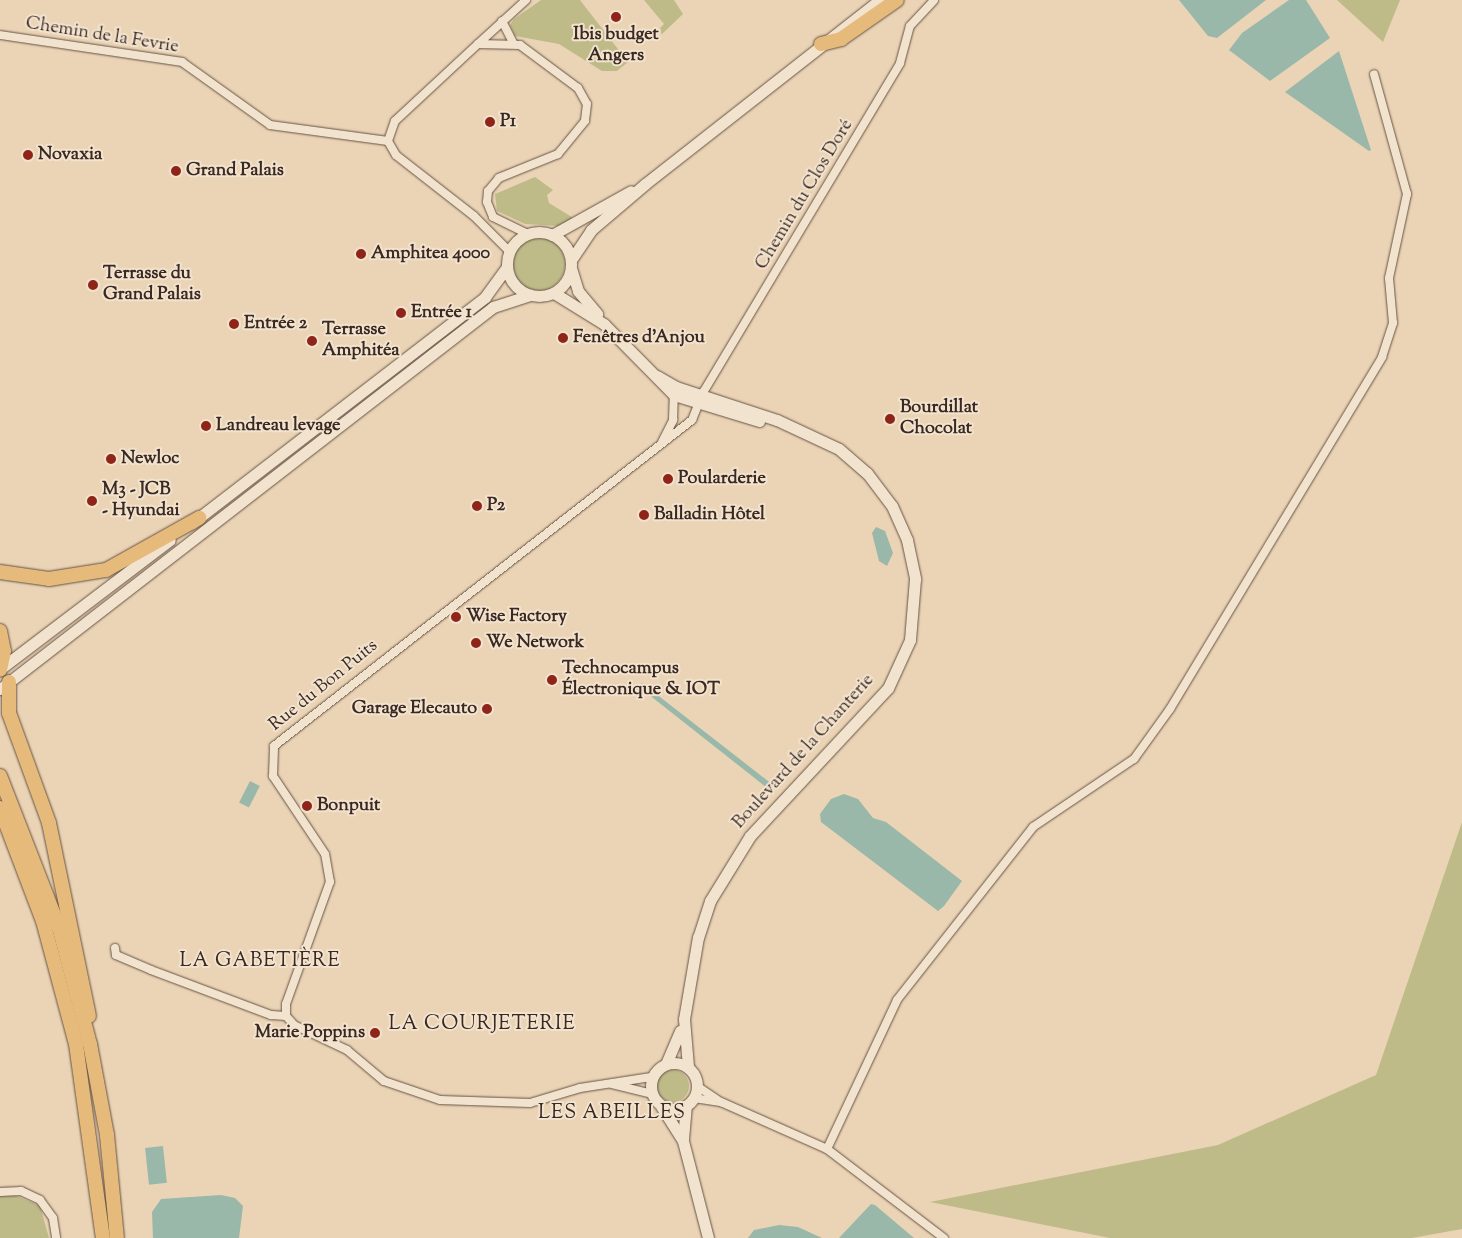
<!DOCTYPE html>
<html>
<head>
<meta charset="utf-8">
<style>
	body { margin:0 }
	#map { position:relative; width:1462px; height:1238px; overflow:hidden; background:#ebd4b5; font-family:"Sorts Mill Goudy",serif }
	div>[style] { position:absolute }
	.green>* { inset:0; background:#bebb88 }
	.round { border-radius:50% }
	.water>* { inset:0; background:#99b8aa; transform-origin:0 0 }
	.roads { filter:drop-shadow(0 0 1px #665346) drop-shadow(0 0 1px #665346) }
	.street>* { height:8px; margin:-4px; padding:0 4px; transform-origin:4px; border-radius:4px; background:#f2e3cf }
	.secondary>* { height:11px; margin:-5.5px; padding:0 5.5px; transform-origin:5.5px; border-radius:5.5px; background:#f2e3cf }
	.secondary>.ring { margin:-5.5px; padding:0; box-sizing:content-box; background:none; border:11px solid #f2e3cf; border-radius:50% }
	.highway>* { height:14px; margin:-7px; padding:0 7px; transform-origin:7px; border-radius:7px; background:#e6ba7a }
	.dots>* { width:14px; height:14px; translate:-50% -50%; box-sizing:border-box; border:2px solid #f2e3cf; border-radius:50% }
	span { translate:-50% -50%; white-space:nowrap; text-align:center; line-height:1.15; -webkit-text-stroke:4px #f2e3cf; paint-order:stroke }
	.street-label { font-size:18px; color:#3a2821 }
	.poi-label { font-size:18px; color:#3a2821; font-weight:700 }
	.left { translate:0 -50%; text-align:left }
	.right { translate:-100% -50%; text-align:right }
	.quarter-label { font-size:20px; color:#3a2821; letter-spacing:1px }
</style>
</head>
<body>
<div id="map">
	<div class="green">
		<i style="clip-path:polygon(541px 0,580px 0,628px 62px,617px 71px,602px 71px,559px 44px,515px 36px,510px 25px,514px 19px)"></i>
		<i style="clip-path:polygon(644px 0,674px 0,683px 14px,662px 34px,658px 30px,664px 24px)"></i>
		<i style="clip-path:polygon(1337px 0,1400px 0,1383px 42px)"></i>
		<i style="clip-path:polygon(535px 177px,553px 190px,547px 195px,549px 203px,575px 219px,558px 226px,525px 224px,497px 211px,495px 194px)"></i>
		<i class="round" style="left:511px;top:237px;width:54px;height:54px"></i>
		<i style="clip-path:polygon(1462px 822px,1462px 1229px,1412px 1238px,1110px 1238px,930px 1202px,1218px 1145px,1376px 1075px)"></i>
		<i class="round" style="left:657px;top:1070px;width:32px;height:32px"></i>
		<i style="clip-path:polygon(10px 1193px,40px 1206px,49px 1238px,0 1238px,0 1195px)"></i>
	</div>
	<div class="water">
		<i style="clip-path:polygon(1179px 0,1266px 0,1217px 38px,1208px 36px)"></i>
		<i style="clip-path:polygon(1289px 0,1306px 0,1330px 38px,1270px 81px,1229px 50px,1242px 33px)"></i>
		<i style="clip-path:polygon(1339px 51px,1371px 150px,1369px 151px,1285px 92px)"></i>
		<i style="clip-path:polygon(876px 527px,885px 531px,893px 553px,887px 566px,879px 561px,872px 533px)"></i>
		<i style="clip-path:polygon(642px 683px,768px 781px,774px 788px,771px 791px,648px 694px,634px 689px)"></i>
		<i style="left:250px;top:781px;width:11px;height:24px;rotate:27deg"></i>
		<i style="clip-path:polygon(844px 794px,858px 799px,873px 818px,886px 822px,962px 881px,944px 906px,938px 911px,821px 822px,820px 814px,831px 799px)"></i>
		<i style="left:163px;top:1146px;width:37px;height:18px;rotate:84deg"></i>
		<i style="clip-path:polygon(221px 1195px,235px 1198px,243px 1206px,239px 1238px,153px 1238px,152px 1212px,161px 1199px)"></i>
		<i style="clip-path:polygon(871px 1204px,875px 1205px,914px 1238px,839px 1238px)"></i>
		<i style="clip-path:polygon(779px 1225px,798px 1227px,822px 1238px,748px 1238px,754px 1230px)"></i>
	</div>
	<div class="roads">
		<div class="street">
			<i style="left:502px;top:21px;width:25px;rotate:63deg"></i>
			<i style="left:0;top:35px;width:184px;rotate:8.4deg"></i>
			<i style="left:182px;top:62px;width:108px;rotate:35.6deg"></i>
			<i style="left:270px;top:125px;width:119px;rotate:7.7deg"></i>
			<i style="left:478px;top:44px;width:65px;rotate:-42.5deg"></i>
			<i style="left:509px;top:251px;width:49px;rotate:-135deg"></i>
			<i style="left:474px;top:216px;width:99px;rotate:-142deg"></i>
			<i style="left:396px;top:155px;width:16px;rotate:-120deg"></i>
			<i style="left:388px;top:141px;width:21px;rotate:-71deg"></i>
			<i style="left:395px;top:121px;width:113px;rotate:-42.9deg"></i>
			<i style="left:478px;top:44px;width:42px;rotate:1.4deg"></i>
			<i style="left:520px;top:45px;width:72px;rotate:36.6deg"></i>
			<i style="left:578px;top:88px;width:18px;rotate:61deg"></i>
			<i style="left:587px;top:104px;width:17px;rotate:97deg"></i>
			<i style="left:585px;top:121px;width:43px;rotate:129.3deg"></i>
			<i style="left:558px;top:154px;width:64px;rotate:157.9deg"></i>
			<i style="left:499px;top:178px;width:17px;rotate:130deg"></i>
			<i style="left:488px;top:191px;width:11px;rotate:95deg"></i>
			<i style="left:487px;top:202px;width:16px;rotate:68deg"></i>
			<i style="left:493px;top:217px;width:39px;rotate:26deg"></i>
			<i style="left:662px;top:442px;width:25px;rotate:-63deg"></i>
			<i style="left:673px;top:420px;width:25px;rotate:-88deg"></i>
			<i style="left:115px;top:948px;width:7px;rotate:82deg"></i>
			<i style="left:116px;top:955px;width:38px;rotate:23deg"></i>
			<i style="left:151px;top:970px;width:128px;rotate:20.6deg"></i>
			<i style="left:271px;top:1015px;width:15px;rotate:4deg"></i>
			<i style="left:286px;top:1016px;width:12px;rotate:-90deg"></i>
			<i style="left:286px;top:1004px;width:130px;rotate:-70.2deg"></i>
			<i style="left:330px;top:882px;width:28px;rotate:-100deg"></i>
			<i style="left:325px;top:854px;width:94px;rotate:-123.7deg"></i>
			<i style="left:273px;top:776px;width:30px;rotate:-88deg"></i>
			<i style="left:274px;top:746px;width:530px;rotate:-37.95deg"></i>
			<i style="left:692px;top:420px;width:31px;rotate:-68deg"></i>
			<i style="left:704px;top:391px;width:382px;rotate:-59.1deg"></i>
			<i style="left:900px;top:63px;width:38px;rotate:-75deg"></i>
			<i style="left:910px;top:26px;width:35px;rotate:-47deg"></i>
			<i style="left:286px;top:1016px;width:12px;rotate:48deg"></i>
			<i style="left:294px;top:1025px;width:59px;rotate:25.3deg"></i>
			<i style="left:347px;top:1050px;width:48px;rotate:40deg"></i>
			<i style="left:384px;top:1081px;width:59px;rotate:18.7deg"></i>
			<i style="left:440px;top:1100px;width:90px;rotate:1.9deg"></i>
			<i style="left:530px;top:1103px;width:52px;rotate:-16.7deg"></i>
			<i style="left:580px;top:1088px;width:72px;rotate:-8.8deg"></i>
			<i style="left:612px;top:1084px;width:41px;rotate:14deg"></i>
			<i style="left:697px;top:1086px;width:29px;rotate:34deg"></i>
			<i style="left:721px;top:1102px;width:116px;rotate:23.9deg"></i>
			<i style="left:827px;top:1149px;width:147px;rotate:37.3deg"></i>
			<i style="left:694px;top:1098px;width:25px;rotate:9deg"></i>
			<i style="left:827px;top:1149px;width:165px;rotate:-64.8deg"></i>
			<i style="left:897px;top:1000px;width:220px;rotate:-51.8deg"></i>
			<i style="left:1033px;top:827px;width:122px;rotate:-34deg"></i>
			<i style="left:1134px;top:759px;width:62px;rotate:-54.2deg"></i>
			<i style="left:1170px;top:709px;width:411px;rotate:-58.9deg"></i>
			<i style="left:1382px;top:357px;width:36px;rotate:-72deg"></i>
			<i style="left:1393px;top:323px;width:45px;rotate:-95.1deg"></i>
			<i style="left:1389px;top:278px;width:86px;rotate:-77.9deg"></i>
			<i style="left:1407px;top:194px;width:124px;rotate:-105.4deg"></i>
			<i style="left:0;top:1192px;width:21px;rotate:-3deg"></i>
			<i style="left:21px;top:1191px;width:21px;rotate:25deg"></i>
			<i style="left:40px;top:1200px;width:22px;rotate:54deg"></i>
			<i style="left:53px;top:1218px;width:20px;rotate:81deg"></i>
		</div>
		<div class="secondary">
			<i class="ring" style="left:507px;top:232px;width:53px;height:53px"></i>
			<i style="left:552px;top:235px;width:90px;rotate:-29.1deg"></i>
			<i style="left:571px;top:260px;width:36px;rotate:-56deg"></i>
			<i style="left:591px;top:230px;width:71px;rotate:-40.4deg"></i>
			<i style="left:645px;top:184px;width:298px;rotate:-38.1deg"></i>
			<i style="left:571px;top:268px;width:24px;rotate:73deg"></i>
			<i style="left:578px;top:291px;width:30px;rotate:50deg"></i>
			<i style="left:554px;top:293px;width:59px;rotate:31.8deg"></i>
			<i style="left:604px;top:324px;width:100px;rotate:45.4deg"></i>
			<i style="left:674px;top:395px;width:89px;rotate:17deg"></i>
			<i style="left:657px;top:376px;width:22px;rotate:30deg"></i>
			<i style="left:676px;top:387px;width:106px;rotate:18.1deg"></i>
			<i style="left:777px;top:420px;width:68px;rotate:25.1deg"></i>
			<i style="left:839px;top:449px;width:37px;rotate:41deg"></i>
			<i style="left:867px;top:473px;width:41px;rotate:52.9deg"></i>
			<i style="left:892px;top:506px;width:37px;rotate:66deg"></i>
			<i style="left:907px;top:540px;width:40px;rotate:78deg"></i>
			<i style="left:915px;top:579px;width:61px;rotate:94.7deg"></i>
			<i style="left:910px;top:640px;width:53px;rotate:114.6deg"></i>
			<i style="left:888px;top:688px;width:202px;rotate:133deg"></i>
			<i style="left:750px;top:836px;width:76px;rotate:121.6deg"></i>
			<i style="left:710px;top:901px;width:38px;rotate:108deg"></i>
			<i style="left:698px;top:937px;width:83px;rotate:99.7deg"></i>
			<i style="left:684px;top:1019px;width:48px;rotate:85.2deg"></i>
			<i style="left:192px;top:523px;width:370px;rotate:-37.6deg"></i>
			<i style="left:485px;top:297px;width:36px;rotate:-54deg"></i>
			<i style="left:0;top:669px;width:213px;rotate:-37.2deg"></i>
			<i style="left:0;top:689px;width:624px;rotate:-37.77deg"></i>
			<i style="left:493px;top:307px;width:39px;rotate:-18deg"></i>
			<i class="ring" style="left:651px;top:1063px;width:35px;height:35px"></i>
			<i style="left:666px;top:1064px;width:36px;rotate:-67deg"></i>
			<i style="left:661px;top:1106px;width:41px;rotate:57.8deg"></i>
			<i style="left:683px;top:1141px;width:100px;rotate:75.5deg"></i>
			<i style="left:683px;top:1139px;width:33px;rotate:-85deg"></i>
		</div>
		<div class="highway">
			<i style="left:821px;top:44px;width:21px;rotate:-14deg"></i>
			<i style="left:841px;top:39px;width:68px;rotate:-34.9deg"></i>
			<i style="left:0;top:572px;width:49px;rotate:8.1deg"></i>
			<i style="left:49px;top:579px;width:58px;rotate:-9deg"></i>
			<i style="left:106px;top:570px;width:107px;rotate:-29.2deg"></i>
			<i style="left:0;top:631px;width:20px;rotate:79deg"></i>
			<i style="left:4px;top:651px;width:19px;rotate:102deg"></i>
			<i style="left:9px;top:682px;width:31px;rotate:90deg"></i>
			<i style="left:9px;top:713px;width:117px;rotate:70deg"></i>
			<i style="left:49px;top:823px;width:197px;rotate:78.3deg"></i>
			<i style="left:0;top:776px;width:162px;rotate:68.7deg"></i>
			<i style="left:59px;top:927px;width:121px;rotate:75.2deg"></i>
			<i style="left:90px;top:1044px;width:93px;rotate:79.4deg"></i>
			<i style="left:107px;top:1135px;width:103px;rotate:84.5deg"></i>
			<i style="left:0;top:808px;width:121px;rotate:69.2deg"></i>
			<i style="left:43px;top:921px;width:127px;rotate:75deg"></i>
			<i style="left:76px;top:1044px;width:196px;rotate:82.1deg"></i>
		</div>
	</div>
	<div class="dots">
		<i style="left:616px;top:17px;background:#8f2418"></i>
		<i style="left:490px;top:122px;background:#8f2418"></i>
		<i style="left:28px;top:155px;background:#8f2418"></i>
		<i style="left:176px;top:171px;background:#8f2418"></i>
		<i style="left:361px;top:254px;background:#8f2418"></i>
		<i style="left:93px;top:285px;background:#8f2418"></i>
		<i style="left:401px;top:313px;background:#8f2418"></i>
		<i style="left:234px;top:324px;background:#8f2418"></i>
		<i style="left:563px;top:338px;background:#8f2418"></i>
		<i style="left:312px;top:341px;background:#8f2418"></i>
		<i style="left:890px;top:419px;background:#8f2418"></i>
		<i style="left:206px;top:426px;background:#8f2418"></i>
		<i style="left:111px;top:459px;background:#8f2418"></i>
		<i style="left:668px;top:479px;background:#8f2418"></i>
		<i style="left:92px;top:501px;background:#8f2418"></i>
		<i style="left:477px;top:506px;background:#8f2418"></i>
		<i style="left:644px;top:515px;background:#8f2418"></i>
		<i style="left:456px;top:617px;background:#8f2418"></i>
		<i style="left:476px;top:643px;background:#8f2418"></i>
		<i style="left:552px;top:680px;background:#8f2418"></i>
		<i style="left:487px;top:709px;background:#8f2418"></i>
		<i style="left:307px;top:806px;background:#8f2418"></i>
		<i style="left:375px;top:1033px;background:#8f2418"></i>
	</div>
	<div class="street-label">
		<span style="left:102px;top:36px;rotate:9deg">Chemin de la Fevrie</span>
		<span style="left:805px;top:195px;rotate:-59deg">Chemin du Clos Doré</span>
		<span style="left:324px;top:686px;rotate:-39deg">Rue du Bon Puits</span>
		<span style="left:804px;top:752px;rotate:-48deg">Boulevard de la Chanterie</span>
	</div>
	<div class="poi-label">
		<span style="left:616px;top:46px">Ibis budget<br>Angers</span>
		<span class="left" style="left:500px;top:122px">P1</span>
		<span class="left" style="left:38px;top:155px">Novaxia</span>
		<span class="left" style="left:186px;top:171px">Grand Palais</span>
		<span class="left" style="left:371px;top:254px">Amphitea 4000</span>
		<span class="left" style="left:103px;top:285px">Terrasse du<br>Grand Palais</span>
		<span class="left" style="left:411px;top:313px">Entrée 1</span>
		<span class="left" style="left:244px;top:324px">Entrée 2</span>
		<span class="left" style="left:322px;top:341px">Terrasse<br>Amphitéa</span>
		<span class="left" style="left:573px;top:338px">Fenêtres d’Anjou</span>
		<span class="left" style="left:900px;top:419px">Bourdillat<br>Chocolat</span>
		<span class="left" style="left:216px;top:426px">Landreau levage</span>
		<span class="left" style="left:121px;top:459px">Newloc</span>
		<span class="left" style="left:678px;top:479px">Poularderie</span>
		<span class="left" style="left:102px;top:501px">M3 - JCB<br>- Hyundai</span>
		<span class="left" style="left:487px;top:506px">P2</span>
		<span class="left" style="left:654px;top:515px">Balladin Hôtel</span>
		<span class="left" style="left:466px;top:617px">Wise Factory</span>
		<span class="left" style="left:486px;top:643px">We Network</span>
		<span class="left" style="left:562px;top:680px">Technocampus<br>Électronique &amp; IOT</span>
		<span class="right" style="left:477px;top:709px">Garage Elecauto</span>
		<span class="left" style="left:317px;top:806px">Bonpuit</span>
		<span class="right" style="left:365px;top:1033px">Marie Poppins</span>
	</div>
	<div class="quarter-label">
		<span style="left:260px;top:961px">LA GABETIÈRE</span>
		<span style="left:482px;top:1024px">LA COURJETERIE</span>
		<span style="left:612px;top:1113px">LES ABEILLES</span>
	</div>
</div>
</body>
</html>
